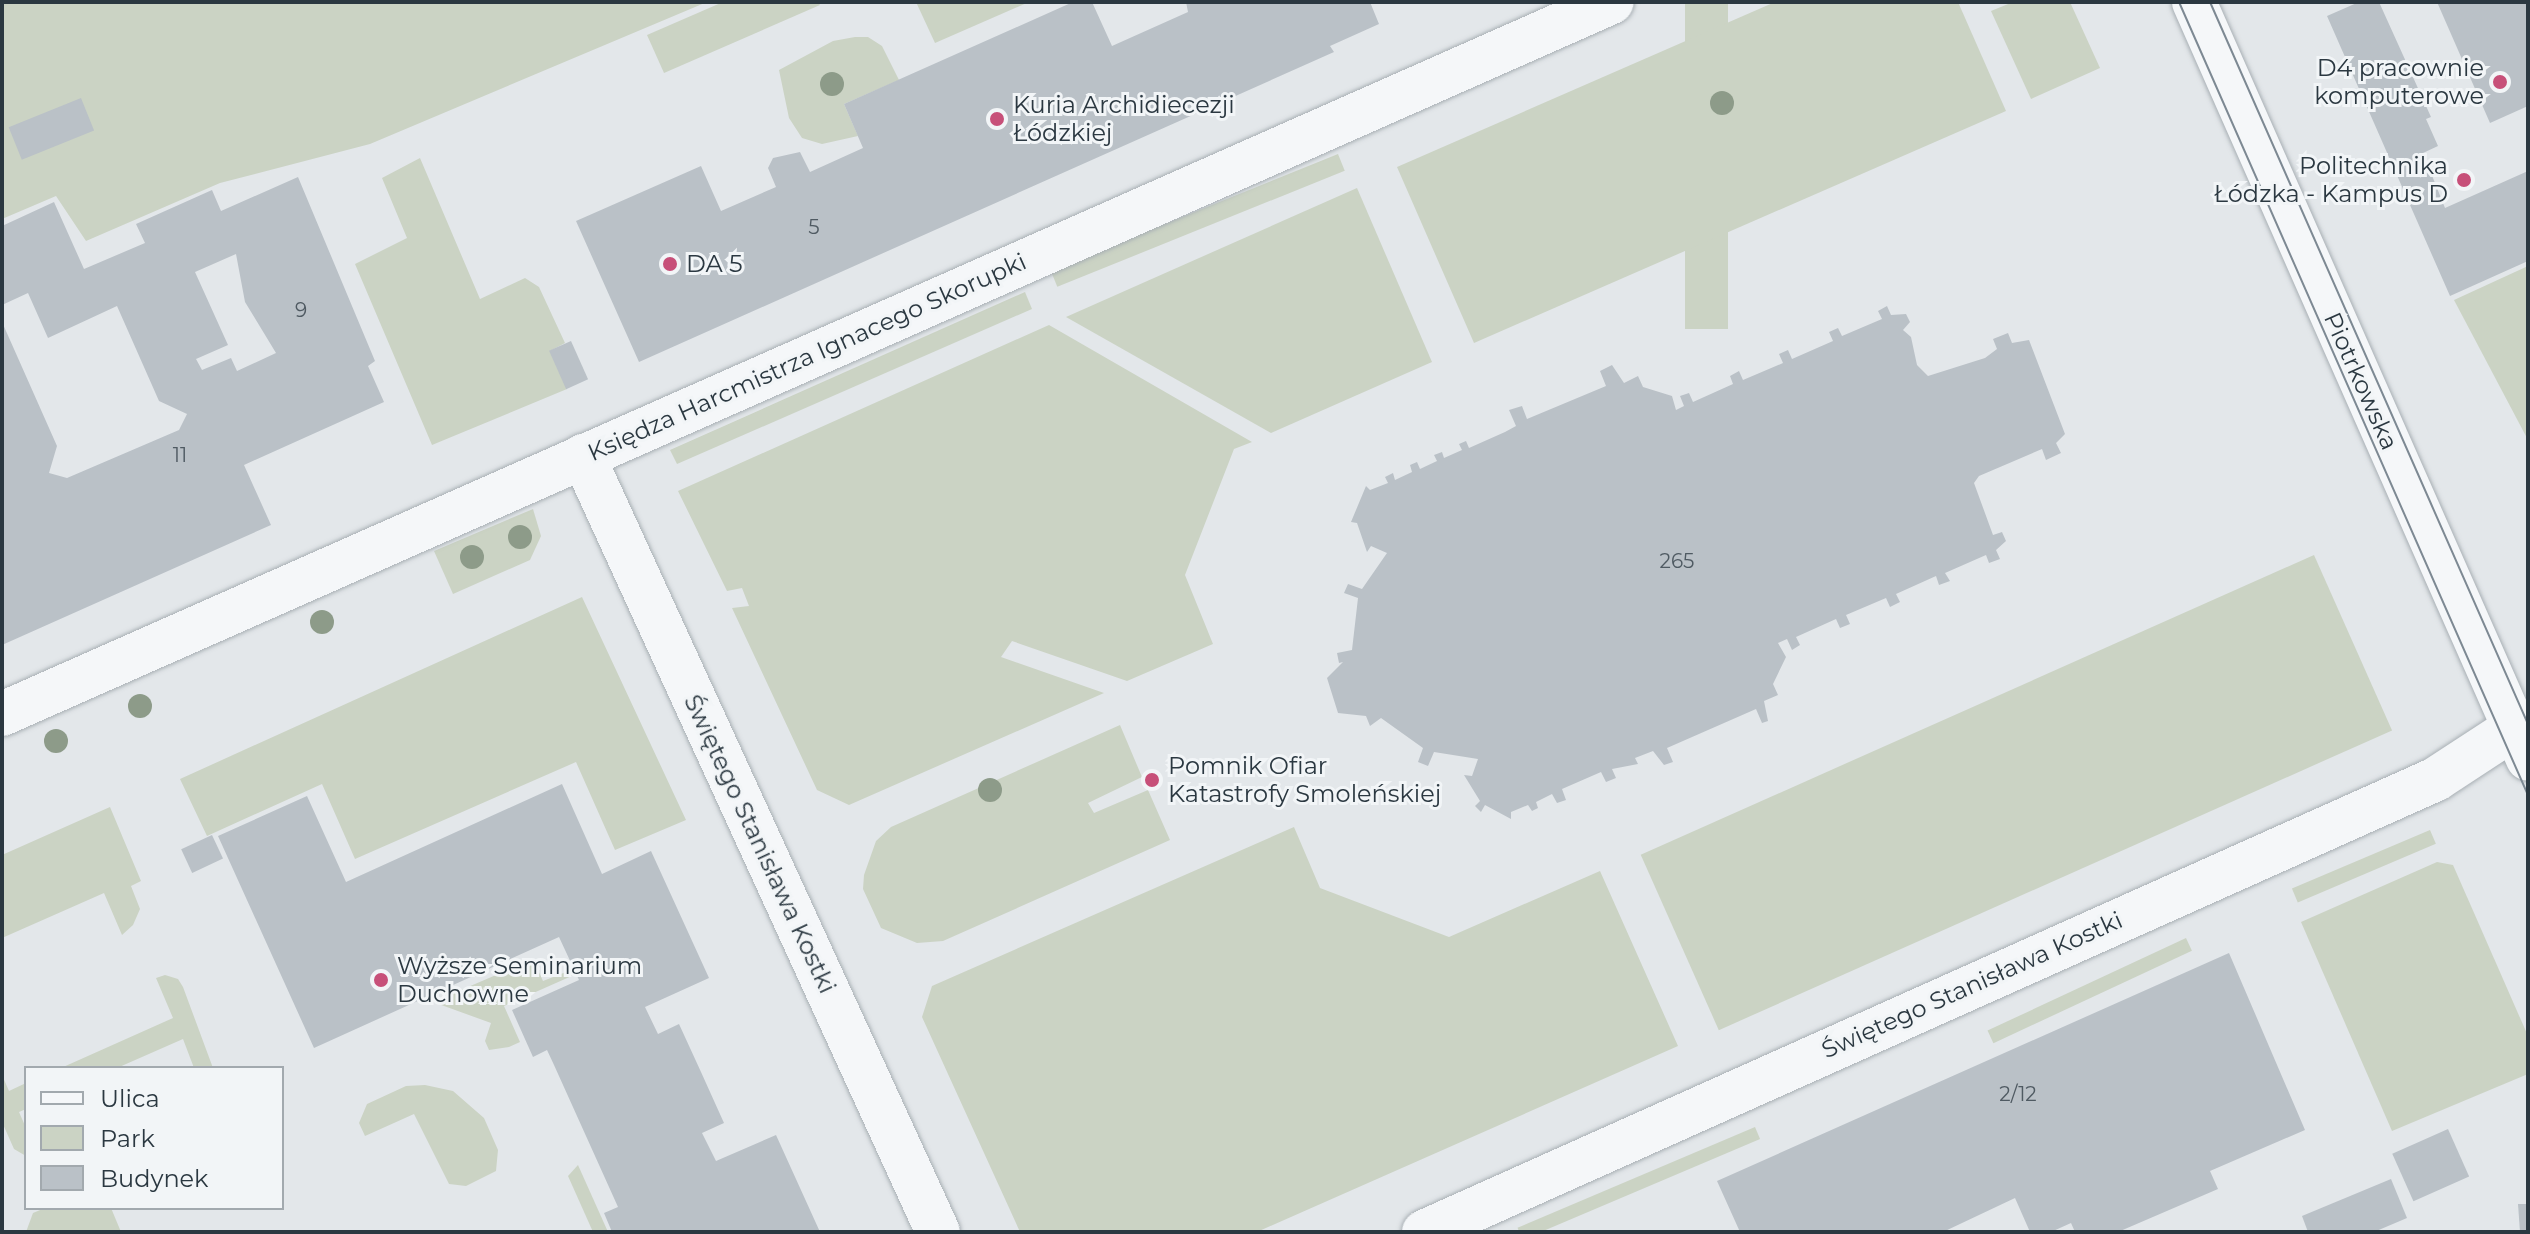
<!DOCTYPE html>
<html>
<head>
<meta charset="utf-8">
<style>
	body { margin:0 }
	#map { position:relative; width:2530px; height:1234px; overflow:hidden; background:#e3e7ea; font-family:Montserrat,sans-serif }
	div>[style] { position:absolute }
	.green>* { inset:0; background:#cbd3c4; transform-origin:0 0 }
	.building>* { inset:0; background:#bac1c7; transform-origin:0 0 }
	.roads { filter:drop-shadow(0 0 2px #a8afb4) drop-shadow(0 0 2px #a8afb4) }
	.minor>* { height:44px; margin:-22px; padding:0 22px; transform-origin:22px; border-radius:22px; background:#f5f7f9 }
	.tertiary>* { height:44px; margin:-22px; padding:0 22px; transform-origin:22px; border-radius:22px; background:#f5f7f9 }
	.tram>* { height:2px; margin:-1px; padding:0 1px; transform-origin:1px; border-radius:1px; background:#7d8993 }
	.trees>* { width:24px; height:24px; margin:-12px; border-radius:50%; background:#8d9b89 }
	.dots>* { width:22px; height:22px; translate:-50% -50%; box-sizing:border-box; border:4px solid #f2f5f7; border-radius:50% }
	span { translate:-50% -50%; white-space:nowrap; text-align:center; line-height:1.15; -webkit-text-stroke:6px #f2f5f7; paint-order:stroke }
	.number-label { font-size:20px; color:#4f5a62 }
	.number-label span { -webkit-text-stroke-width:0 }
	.poi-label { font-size:24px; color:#2b3841 }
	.right { translate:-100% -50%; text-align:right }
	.left { translate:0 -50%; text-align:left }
	.street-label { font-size:24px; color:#2b3841 }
	.frame { position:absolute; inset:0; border:4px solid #2b3841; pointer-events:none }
	.legend { position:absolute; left:24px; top:1066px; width:260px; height:144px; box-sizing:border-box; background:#f2f5f7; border:2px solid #a2a9ae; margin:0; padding:10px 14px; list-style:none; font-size:24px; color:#2b3841 }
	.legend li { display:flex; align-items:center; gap:16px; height:40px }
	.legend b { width:40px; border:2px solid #a2a9ae }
</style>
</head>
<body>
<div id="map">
	<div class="green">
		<i style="clip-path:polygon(2px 2px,707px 2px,370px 144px,220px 183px,86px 241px,56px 196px,2px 219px)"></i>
		<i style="clip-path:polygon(723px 2px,818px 2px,820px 5px,664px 73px,647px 35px)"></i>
		<i style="clip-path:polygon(916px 2px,1029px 2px,935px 43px)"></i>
		<i style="left:1685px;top:2px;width:43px;height:327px"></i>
		<i style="clip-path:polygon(1775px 2px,1958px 2px,2006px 111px,1474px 343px,1397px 167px)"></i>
		<i style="clip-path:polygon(2013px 2px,2070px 2px,2100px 68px,2031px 99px,1991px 11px)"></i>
		<i style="clip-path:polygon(855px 37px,868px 37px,882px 46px,899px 80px,844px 104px,858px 136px,822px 144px,802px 138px,789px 118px,779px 70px,833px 41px)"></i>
		<i style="left:1338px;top:154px;width:18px;height:310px;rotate:68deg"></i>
		<i style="clip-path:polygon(420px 158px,480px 299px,525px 278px,539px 287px,565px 343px,550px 351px,567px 389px,432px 445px,355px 264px,407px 238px,382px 178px)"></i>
		<i style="clip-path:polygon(1357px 188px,1432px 362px,1271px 433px,1066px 317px)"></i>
		<i style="clip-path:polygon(2528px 266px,2528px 440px,2454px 300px)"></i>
		<i style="clip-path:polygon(1025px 292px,1032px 309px,677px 464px,670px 450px)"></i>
		<i style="clip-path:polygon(1049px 325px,1252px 442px,1234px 449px,1185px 575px,1213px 644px,1127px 681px,1012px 641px,1001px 657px,1104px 693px,849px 805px,817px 790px,732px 608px,749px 606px,742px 588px,727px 591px,678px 491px)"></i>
		<i style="clip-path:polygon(533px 509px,541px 536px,530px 560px,453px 594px,434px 551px)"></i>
		<i style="left:2314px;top:555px;width:192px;height:737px;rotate:66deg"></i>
		<i style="clip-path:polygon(582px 597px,686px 820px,615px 850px,576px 762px,355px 859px,322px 784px,207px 836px,180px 779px)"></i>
		<i style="clip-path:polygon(1120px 725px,1142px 777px,1088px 803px,1094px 813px,1148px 790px,1170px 840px,943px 941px,917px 943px,881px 928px,863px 889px,864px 875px,876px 841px,891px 827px)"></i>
		<i style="clip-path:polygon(110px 807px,141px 881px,131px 886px,140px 909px,133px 925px,122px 935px,104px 893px,2px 938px,2px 855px)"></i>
		<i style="clip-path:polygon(1294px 827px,1320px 888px,1449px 937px,1600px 871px,1678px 1046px,1257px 1232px,1020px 1232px,922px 1017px,932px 986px)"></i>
		<i style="left:2430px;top:830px;width:15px;height:150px;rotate:67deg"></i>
		<i style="clip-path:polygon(2437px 862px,2453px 865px,2528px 1036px,2528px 1074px,2392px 1131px,2301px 922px)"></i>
		<i style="left:2186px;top:938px;width:14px;height:219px;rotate:65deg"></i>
		<i style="clip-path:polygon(533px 959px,543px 981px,571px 970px,574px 975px,504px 1006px,520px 1042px,509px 1047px,489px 1050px,485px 1041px,491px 1023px,433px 1002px)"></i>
		<i style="clip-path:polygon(165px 975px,178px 979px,183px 987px,213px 1068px,194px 1068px,183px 1039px,117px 1068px,61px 1068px,173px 1018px,156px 978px)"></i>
		<i style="clip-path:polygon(2px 1075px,9px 1091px,26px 1083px,26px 1109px,19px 1112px,26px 1128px,26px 1156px,14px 1149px,2px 1122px)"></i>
		<i style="clip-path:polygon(425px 1085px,453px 1091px,484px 1118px,498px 1150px,496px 1171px,466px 1186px,449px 1184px,414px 1114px,365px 1136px,359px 1123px,367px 1104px,406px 1086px)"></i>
		<i style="left:1755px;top:1127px;width:13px;height:258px;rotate:67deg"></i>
		<i style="clip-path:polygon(578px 1165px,608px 1232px,593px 1232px,568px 1176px)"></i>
		<i style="clip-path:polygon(45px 1208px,111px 1208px,121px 1232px,26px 1232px,33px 1213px)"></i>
	</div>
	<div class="building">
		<i style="clip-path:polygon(1073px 2px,1092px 2px,1112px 46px,1188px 12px,1186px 2px,1370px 2px,1379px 24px,1330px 46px,1334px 52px,639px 362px,576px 221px,701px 166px,721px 211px,776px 187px,768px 168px,773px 158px,800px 152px,810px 172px,863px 148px,844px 104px)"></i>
		<i style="clip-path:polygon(2359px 2px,2379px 2px,2431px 117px,2426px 119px,2438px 146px,2423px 153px,2445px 208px,2528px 171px,2528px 261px,2450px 296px,2327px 16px)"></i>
		<i style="clip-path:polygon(2437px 2px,2528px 2px,2528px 106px,2490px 123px)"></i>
		<i style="left:81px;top:98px;width:35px;height:78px;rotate:68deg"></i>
		<i style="clip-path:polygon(evenodd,298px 177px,375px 361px,368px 366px,384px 402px,244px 465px,271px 525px,2px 645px,2px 322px,57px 446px,49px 473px,67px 478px,179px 430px,187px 414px,159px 401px,117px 306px,48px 338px,28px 293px,2px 305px,2px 226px,54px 202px,84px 269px,145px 243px,136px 224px,212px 190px,221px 211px,298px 177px,236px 254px,245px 302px,276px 353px,237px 371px,231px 358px,202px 370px,196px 359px,228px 345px,195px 272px,236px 254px)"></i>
		<i style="clip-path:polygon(1887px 306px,1891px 315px,1906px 314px,1910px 322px,1903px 330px,1911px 337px,1917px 365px,1928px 376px,1985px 358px,1997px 349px,1993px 339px,2008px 333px,2012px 343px,2029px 340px,2065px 434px,2056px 443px,2061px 453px,2046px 460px,2042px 449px,1979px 476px,1974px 483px,1993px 535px,2002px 532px,2006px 541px,1996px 550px,2000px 559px,1989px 563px,1986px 555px,1945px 573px,1950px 581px,1939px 585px,1936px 576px,1896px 594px,1900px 602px,1890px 607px,1886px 598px,1846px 615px,1850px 624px,1840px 628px,1836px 619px,1796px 637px,1800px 645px,1792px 650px,1787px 639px,1778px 643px,1786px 657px,1773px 684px,1778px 695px,1764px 701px,1768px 721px,1762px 723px,1756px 709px,1667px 748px,1673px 762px,1664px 765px,1653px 751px,1635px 758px,1638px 764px,1612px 769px,1616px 778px,1606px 782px,1601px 772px,1562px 789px,1566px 800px,1557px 803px,1552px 794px,1536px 802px,1538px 808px,1532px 811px,1528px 805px,1511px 812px,1511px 819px,1485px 805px,1481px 812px,1475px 806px,1480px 801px,1464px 775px,1472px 776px,1478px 759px,1434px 752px,1428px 766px,1418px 762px,1423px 748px,1381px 718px,1370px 726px,1366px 716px,1338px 713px,1327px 678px,1343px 662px,1339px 663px,1337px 653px,1352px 650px,1358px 598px,1344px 593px,1348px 584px,1362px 589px,1387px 553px,1371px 546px,1367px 552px,1357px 523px,1351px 522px,1366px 486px,1370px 490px,1388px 483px,1385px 477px,1393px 473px,1395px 480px,1412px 472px,1410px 465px,1417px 462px,1420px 469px,1437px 461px,1434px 455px,1442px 452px,1444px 458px,1462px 450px,1459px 444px,1466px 441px,1469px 448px,1505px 432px,1516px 426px,1509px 410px,1522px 406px,1527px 419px,1606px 386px,1600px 371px,1612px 365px,1624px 383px,1638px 376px,1643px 387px,1672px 396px,1676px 410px,1684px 406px,1680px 396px,1689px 393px,1693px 402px,1733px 384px,1730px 376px,1739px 371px,1743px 380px,1783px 363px,1779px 354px,1788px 350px,1792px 359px,1833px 341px,1829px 332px,1838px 328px,1842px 336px,1882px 319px,1878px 311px)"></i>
		<i style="left:571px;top:341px;width:42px;height:24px;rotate:66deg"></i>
		<i style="clip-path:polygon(562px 784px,602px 874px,651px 851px,709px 978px,645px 1007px,658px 1034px,679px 1024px,701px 1072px,724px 1123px,702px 1133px,716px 1161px,776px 1135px,820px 1232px,612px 1232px,604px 1213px,618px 1207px,554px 1065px,547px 1050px,533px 1057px,512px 1010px,579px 980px,559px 937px,314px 1048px,218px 836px,307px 796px,346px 882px)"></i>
		<i style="left:212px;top:835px;width:26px;height:34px;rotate:65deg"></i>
		<i style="clip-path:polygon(2229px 953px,2305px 1130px,2210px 1171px,2218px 1189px,2118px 1232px,2075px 1232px,2071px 1223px,2051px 1232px,2030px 1232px,2015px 1198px,1943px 1232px,1740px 1232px,1717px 1181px)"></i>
		<i style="left:2448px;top:1129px;width:52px;height:61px;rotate:66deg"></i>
		<i style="clip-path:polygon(2391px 1179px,2407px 1218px,2374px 1232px,2308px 1232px,2302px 1216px)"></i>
		<i style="clip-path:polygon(2518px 1204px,2528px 1204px,2528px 1232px,2520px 1232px)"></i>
	</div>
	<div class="roads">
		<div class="minor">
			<i style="left:583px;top:456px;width:853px;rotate:65.42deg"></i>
			<i style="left:2px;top:714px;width:1760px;rotate:-23.86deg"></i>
			<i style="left:1424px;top:1232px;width:1109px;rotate:-24.11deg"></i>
			<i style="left:2436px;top:779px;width:93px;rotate:-33.2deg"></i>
		</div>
		<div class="tertiary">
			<i style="left:2194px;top:2px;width:827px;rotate:66.19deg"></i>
		</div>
	</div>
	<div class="tram">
		<i style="left:2179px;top:2px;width:866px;rotate:66.25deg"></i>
		<i style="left:2210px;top:2px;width:789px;rotate:66.23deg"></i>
	</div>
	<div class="trees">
		<i style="left:832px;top:84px"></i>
		<i style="left:1722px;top:103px"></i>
		<i style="left:520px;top:537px"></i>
		<i style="left:472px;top:557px"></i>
		<i style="left:322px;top:622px"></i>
		<i style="left:140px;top:706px"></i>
		<i style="left:56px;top:741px"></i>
		<i style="left:990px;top:790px"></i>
	</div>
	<div class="dots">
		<i style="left:2500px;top:82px;background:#c75079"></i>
		<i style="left:997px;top:119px;background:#c75079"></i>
		<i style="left:2464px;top:180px;background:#c75079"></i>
		<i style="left:670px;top:264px;background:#c75079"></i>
		<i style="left:1152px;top:780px;background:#c75079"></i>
		<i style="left:381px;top:980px;background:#c75079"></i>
	</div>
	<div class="number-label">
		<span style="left:814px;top:227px">5</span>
		<span style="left:301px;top:310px">9</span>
		<span style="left:180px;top:455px">11</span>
		<span style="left:1677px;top:561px">265</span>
		<span style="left:2018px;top:1094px">2/12</span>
	</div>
	<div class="poi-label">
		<span class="right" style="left:2484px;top:82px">D4 pracownie<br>komputerowe</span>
		<span class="left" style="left:1013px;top:119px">Kuria Archidiecezji<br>Łódzkiej</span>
		<span class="right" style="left:2448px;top:180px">Politechnika<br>Łódzka - Kampus D</span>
		<span class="left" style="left:686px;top:264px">DA 5</span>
		<span class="left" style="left:1168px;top:780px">Pomnik Ofiar<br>Katastrofy Smoleńskiej</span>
		<span class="left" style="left:397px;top:980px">Wyższe Seminarium<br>Duchowne</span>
	</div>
	<div class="street-label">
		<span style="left:807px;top:357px;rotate:-24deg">Księdza Harcmistrza Ignacego Skorupki</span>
		<span style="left:2361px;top:381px;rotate:66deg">Piotrkowska</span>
		<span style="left:760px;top:844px;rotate:65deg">Świętego Stanisława Kostki</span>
		<span style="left:1972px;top:985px;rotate:-24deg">Świętego Stanisława Kostki</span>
	</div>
	<div class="frame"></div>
	<ul class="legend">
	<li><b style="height:10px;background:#f5f7f9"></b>Ulica</li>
	<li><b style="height:22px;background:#cbd3c4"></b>Park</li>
	<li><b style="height:22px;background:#bac1c7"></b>Budynek</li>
	</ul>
</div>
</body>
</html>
